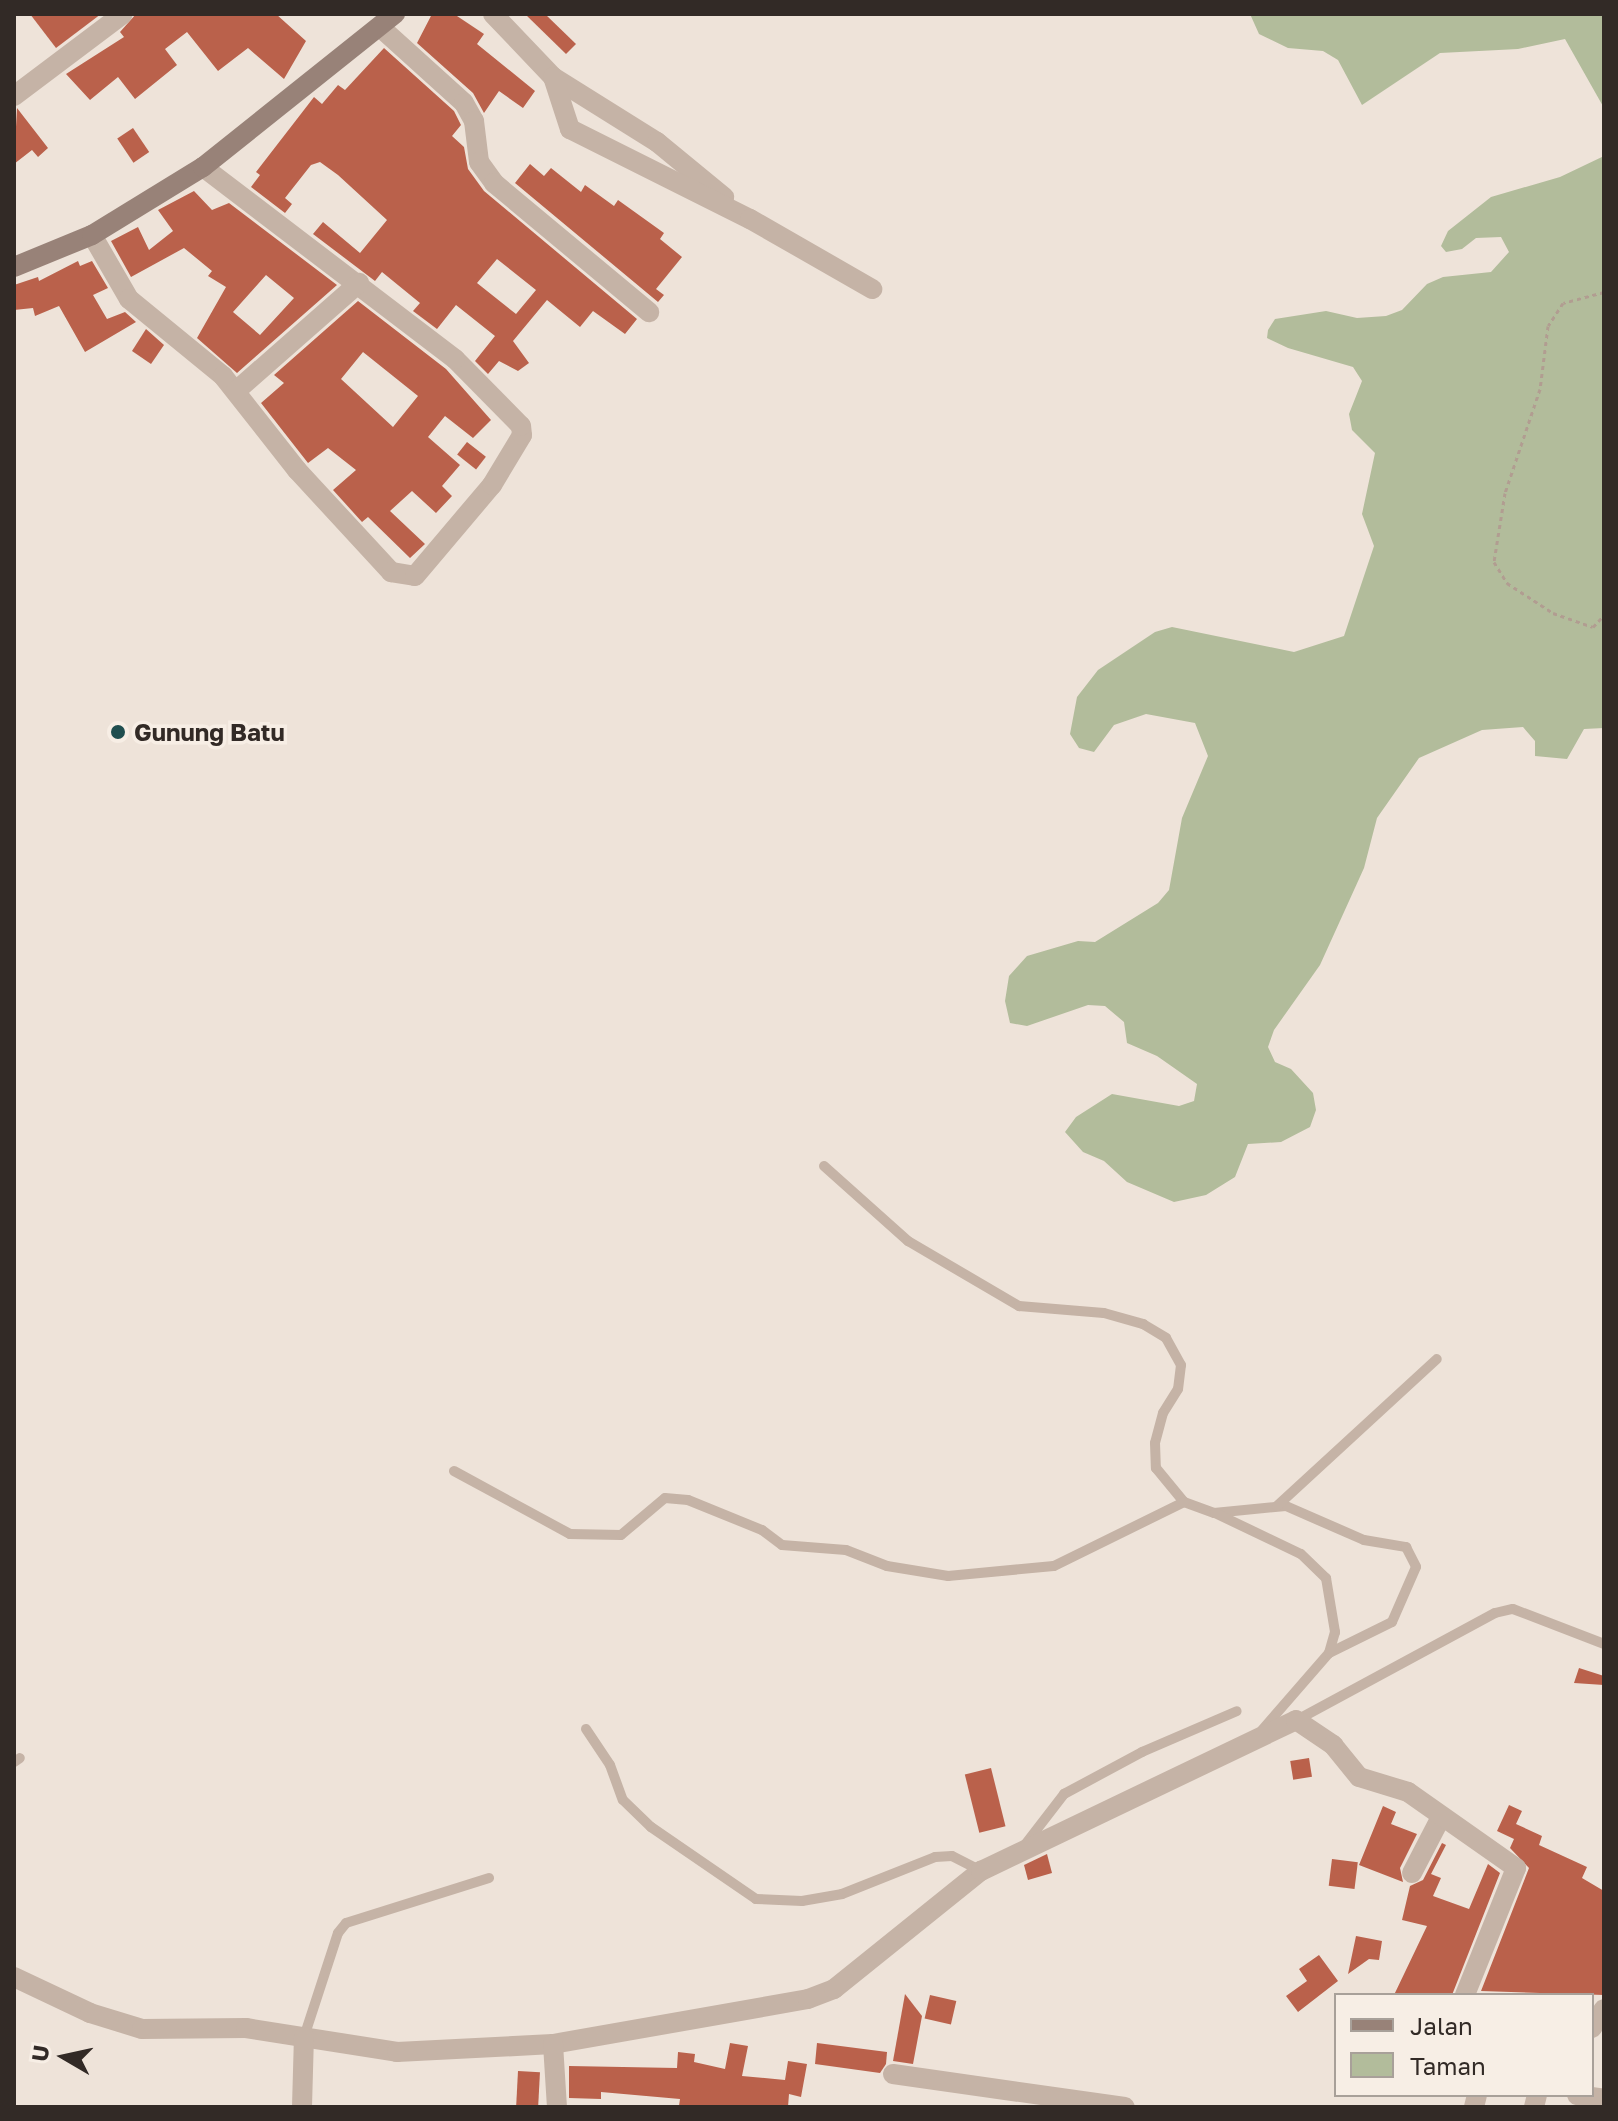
<!DOCTYPE html>
<html>
<head>
<meta charset="utf-8">
<style>
	body { margin:0 }
	#map { position:relative; width:1618px; height:2121px; overflow:hidden; background:#eee3d9; font-family:"Golos Text",sans-serif }
	div>[style] { position:absolute }
	.green>* { inset:0; background:#b2bc9b }
	.building>* { inset:0; background:#ba614b; transform-origin:0 0 }
	.path>* { height:3px; margin-top:-1.5px; transform-origin:0; background:repeating-linear-gradient(90deg,#b19d91 0 4px,transparent 0 8px) }
	.service>* { height:10px; margin:-5px; padding:0 5px; transform-origin:5px; border-radius:5px; background:#c5b3a6 }
	.minor>* { height:20px; margin:-10px; padding:0 10px; transform-origin:10px; border-radius:10px; background:#c5b3a6 }
	.secondary>* { height:20px; margin:-10px; padding:0 10px; transform-origin:10px; border-radius:10px; background:#988278 }
	.dots>* { width:22px; height:22px; translate:-50% -50%; box-sizing:border-box; border:4px solid #f7eee5; border-radius:50% }
	span { translate:-50% -50%; white-space:nowrap; text-align:center; line-height:1.15; -webkit-text-stroke:7px #f7eee5; paint-order:stroke }
	.poi-label { font-size:24px; color:#322a26; font-weight:700 }
	.left { translate:0 -50%; text-align:left }
	.frame { position:absolute; inset:0; border:16px solid #322a26; pointer-events:none }
	.legend { position:absolute; left:1334px; top:1993px; width:260px; height:104px; box-sizing:border-box; background:#f7eee5; border:2px solid #a8a099; margin:0; padding:10px 14px; list-style:none; font-size:24px; color:#322a26 }
	.legend li { display:flex; align-items:center; gap:16px; height:40px }
	.legend b { width:40px; border:2px solid #a8a099 }
	.north { position:absolute; left:24px; top:2017px; width:80px; height:80px; -webkit-text-stroke:6px #f7eee5; paint-order:stroke; rotate:279deg; font-size:22px; font-weight:700; line-height:32px; text-align:center; color:#322a26 }
	.north::after { content:''; display:block; margin:auto; width:28px; height:36px; background:#322a26; clip-path:polygon(50% 0,100% 100%,50% 72%,0 100%) }
</style>
</head>
<body>
<div id="map">
	<div class="green">
		<i style="clip-path:polygon(1250px 14px,1604px 14px,1604px 108px,1565px 39px,1518px 49px,1440px 53px,1362px 105px,1338px 60px,1323px 51px,1288px 48px,1259px 34px)"></i>
		<i style="clip-path:polygon(1604px 156px,1604px 728px,1584px 729px,1567px 759px,1535px 756px,1535px 741px,1523px 727px,1482px 730px,1419px 758px,1377px 818px,1364px 868px,1320px 965px,1274px 1030px,1268px 1047px,1275px 1062px,1291px 1069px,1313px 1093px,1316px 1110px,1310px 1127px,1281px 1142px,1248px 1144px,1235px 1177px,1206px 1195px,1174px 1202px,1127px 1182px,1104px 1161px,1083px 1152px,1065px 1132px,1076px 1117px,1112px 1094px,1179px 1106px,1194px 1101px,1197px 1084px,1157px 1056px,1127px 1043px,1124px 1022px,1105px 1006px,1088px 1005px,1027px 1026px,1010px 1023px,1005px 1001px,1009px 976px,1027px 956px,1078px 941px,1095px 942px,1158px 903px,1169px 890px,1182px 818px,1208px 756px,1195px 723px,1146px 714px,1114px 725px,1094px 752px,1079px 748px,1070px 734px,1077px 697px,1098px 670px,1155px 632px,1172px 627px,1294px 652px,1344px 636px,1374px 546px,1362px 514px,1375px 453px,1352px 430px,1349px 414px,1362px 381px,1353px 367px,1288px 348px,1267px 338px,1268px 330px,1275px 319px,1326px 311px,1357px 318px,1386px 316px,1402px 310px,1427px 284px,1443px 277px,1491px 272px,1509px 252px,1501px 237px,1476px 238px,1462px 249px,1446px 252px,1441px 246px,1448px 231px,1491px 197px,1560px 177px)"></i>
	</div>
	<div class="building">
		<i style="clip-path:polygon(30px 14px,101px 14px,56px 48px)"></i>
		<i style="clip-path:polygon(136px 14px,276px 14px,306px 41px,284px 79px,248px 48px,218px 71px,187px 32px,165px 49px,177px 65px,135px 99px,118px 77px,90px 100px,66px 74px,124px 37px,120px 32px)"></i>
		<i style="clip-path:polygon(432px 14px,454px 14px,484px 34px,477px 44px,535px 91px,523px 108px,499px 91px,484px 113px,473px 93px,417px 43px)"></i>
		<i style="clip-path:polygon(525px 14px,545px 14px,576px 44px,566px 54px)"></i>
		<i style="clip-path:polygon(evenodd,384px 48px,454px 111px,461px 125px,452px 136px,464px 147px,468px 169px,484px 191px,637px 319px,625px 334px,593px 311px,580px 327px,547px 300px,513px 341px,529px 363px,518px 371px,499px 361px,488px 374px,475px 361px,495px 336px,456px 305px,437px 329px,413px 311px,420px 303px,382px 272px,375px 281px,313px 234px,323px 222px,360px 253px,387px 220px,338px 175px,320px 162px,311px 165px,285px 198px,292px 204px,285px 213px,251px 187px,260px 175px,256px 172px,314px 97px,322px 104px,338px 85px,345px 90px,384px 48px,497px 259px,536px 290px,516px 314px,477px 283px,497px 259px)"></i>
		<i style="clip-path:polygon(17px 108px,48px 148px,38px 157px,32px 150px,14px 164px)"></i>
		<i style="left:133px;top:128px;width:29px;height:19px;rotate:56deg"></i>
		<i style="clip-path:polygon(530px 164px,544px 176px,551px 168px,581px 192px,585px 185px,614px 206px,618px 200px,664px 233px,660px 239px,682px 257px,656px 289px,664px 295px,658px 302px,515px 183px)"></i>
		<i style="clip-path:polygon(evenodd,194px 191px,212px 210px,229px 203px,337px 285px,237px 373px,197px 338px,226px 287px,208px 276px,212px 271px,184px 248px,131px 277px,111px 241px,138px 227px,149px 250px,173px 231px,158px 210px,194px 191px,266px 275px,294px 298px,260px 335px,233px 312px,266px 275px)"></i>
		<i style="clip-path:polygon(78px 261px,80px 266px,92px 261px,108px 288px,93px 295px,107px 319px,125px 312px,136px 322px,85px 352px,59px 306px,35px 316px,33px 308px,14px 310px,14px 285px,38px 277px,39px 281px)"></i>
		<i style="clip-path:polygon(evenodd,358px 301px,446px 369px,491px 420px,473px 438px,445px 416px,428px 437px,460px 465px,442px 486px,452px 496px,436px 513px,412px 491px,390px 511px,425px 544px,410px 558px,368px 517px,362px 522px,333px 490px,356px 470px,328px 448px,308px 463px,261px 403px,284px 383px,274px 375px,358px 301px,363px 352px,418px 396px,393px 427px,341px 379px,363px 352px)"></i>
		<i style="clip-path:polygon(146px 329px,164px 345px,151px 364px,132px 351px)"></i>
		<i style="left:467px;top:442px;width:24px;height:16px;rotate:38deg"></i>
		<i style="clip-path:polygon(1579px 1668px,1604px 1676px,1604px 1685px,1574px 1683px)"></i>
		<i style="left:1309px;top:1758px;width:19px;height:19px;rotate:81deg"></i>
		<i style="left:991px;top:1768px;width:60px;height:27px;rotate:76deg"></i>
		<i style="clip-path:polygon(1509px 1805px,1522px 1811px,1516px 1824px,1542px 1836px,1539px 1845px,1587px 1867px,1582px 1878px,1604px 1891px,1604px 1995px,1481px 1991px,1529px 1868px,1510px 1848px,1514px 1839px,1497px 1831px)"></i>
		<i style="clip-path:polygon(1383px 1806px,1396px 1812px,1391px 1824px,1417px 1834px,1400px 1868px,1403px 1882px,1359px 1865px)"></i>
		<i style="clip-path:polygon(1442px 1843px,1446px 1845px,1431px 1874px,1441px 1878px,1433px 1896px,1469px 1909px,1488px 1864px,1500px 1873px,1452px 1995px,1394px 1995px,1427px 1926px,1402px 1920px,1410px 1886px,1423px 1880px)"></i>
		<i style="clip-path:polygon(1047px 1854px,1052px 1873px,1028px 1880px,1024px 1865px)"></i>
		<i style="left:1332px;top:1859px;width:26px;height:27px;rotate:7deg"></i>
		<i style="clip-path:polygon(1356px 1936px,1382px 1941px,1379px 1960px,1369px 1959px,1348px 1974px)"></i>
		<i style="clip-path:polygon(1319px 1955px,1338px 1981px,1298px 2012px,1286px 1996px,1307px 1981px,1299px 1969px)"></i>
		<i style="clip-path:polygon(905px 1994px,922px 2016px,913px 2064px,893px 2061px)"></i>
		<i style="left:930px;top:1995px;width:27px;height:24px;rotate:13deg"></i>
		<i style="clip-path:polygon(730px 2043px,748px 2046px,742px 2076px,785px 2080px,788px 2061px,807px 2064px,801px 2097px,789px 2094px,788px 2107px,679px 2106px,680px 2099px,601px 2092px,601px 2099px,569px 2098px,569px 2066px,677px 2068px,678px 2052px,695px 2054px,694px 2062px,725px 2069px)"></i>
		<i style="clip-path:polygon(817px 2043px,887px 2052px,886px 2064px,880px 2073px,815px 2064px)"></i>
		<i style="left:518px;top:2071px;width:22px;height:36px;rotate:3deg"></i>
	</div>
	<div class="path">
		<i style="left:1604px;top:292px;width:42px;rotate:165deg"></i>
		<i style="left:1563px;top:303px;width:27px;rotate:123deg"></i>
		<i style="left:1548px;top:326px;width:64px;rotate:97.2deg"></i>
		<i style="left:1540px;top:389px;width:110px;rotate:108.6deg"></i>
		<i style="left:1505px;top:493px;width:70px;rotate:99.1deg"></i>
		<i style="left:1494px;top:562px;width:25px;rotate:58deg"></i>
		<i style="left:1507px;top:583px;width:55px;rotate:33.1deg"></i>
		<i style="left:1553px;top:613px;width:42px;rotate:19.3deg"></i>
		<i style="left:1593px;top:627px;width:16px;rotate:-47deg"></i>
	</div>
	<div class="service">
		<i style="left:824px;top:1166px;width:113px;rotate:41.8deg"></i>
		<i style="left:908px;top:1241px;width:129px;rotate:30.4deg"></i>
		<i style="left:1019px;top:1306px;width:85px;rotate:4.7deg"></i>
		<i style="left:1104px;top:1313px;width:41px;rotate:15.8deg"></i>
		<i style="left:1143px;top:1324px;width:27px;rotate:31deg"></i>
		<i style="left:1166px;top:1338px;width:31px;rotate:61deg"></i>
		<i style="left:1181px;top:1365px;width:24px;rotate:97deg"></i>
		<i style="left:1178px;top:1389px;width:28px;rotate:122deg"></i>
		<i style="left:1163px;top:1413px;width:31px;rotate:105deg"></i>
		<i style="left:1155px;top:1443px;width:25px;rotate:88deg"></i>
		<i style="left:1156px;top:1468px;width:44px;rotate:50.5deg"></i>
		<i style="left:1184px;top:1502px;width:32px;rotate:20deg"></i>
		<i style="left:1214px;top:1513px;width:72px;rotate:-5.6deg"></i>
		<i style="left:1286px;top:1506px;width:85px;rotate:23.6deg"></i>
		<i style="left:1364px;top:1540px;width:43px;rotate:9.5deg"></i>
		<i style="left:1406px;top:1547px;width:22px;rotate:63deg"></i>
		<i style="left:1416px;top:1567px;width:60px;rotate:113.6deg"></i>
		<i style="left:1392px;top:1622px;width:70px;rotate:153.8deg"></i>
		<i style="left:1329px;top:1653px;width:102px;rotate:131deg"></i>
		<i style="left:454px;top:1471px;width:132px;rotate:28.5deg"></i>
		<i style="left:570px;top:1534px;width:51px;rotate:1.1deg"></i>
		<i style="left:621px;top:1535px;width:57px;rotate:-40.1deg"></i>
		<i style="left:665px;top:1498px;width:23px;rotate:5deg"></i>
		<i style="left:688px;top:1500px;width:80px;rotate:22.1deg"></i>
		<i style="left:762px;top:1530px;width:25px;rotate:37deg"></i>
		<i style="left:782px;top:1545px;width:64px;rotate:4.5deg"></i>
		<i style="left:846px;top:1550px;width:44px;rotate:21.3deg"></i>
		<i style="left:887px;top:1566px;width:62px;rotate:9.3deg"></i>
		<i style="left:948px;top:1576px;width:106px;rotate:-5.4deg"></i>
		<i style="left:1054px;top:1566px;width:145px;rotate:-26.2deg"></i>
		<i style="left:1277px;top:1506px;width:217px;rotate:-42.6deg"></i>
		<i style="left:1215px;top:1513px;width:95px;rotate:25.5deg"></i>
		<i style="left:1301px;top:1554px;width:35px;rotate:44deg"></i>
		<i style="left:1326px;top:1578px;width:55px;rotate:80.5deg"></i>
		<i style="left:1335px;top:1632px;width:22px;rotate:106deg"></i>
		<i style="left:1297px;top:1720px;width:225px;rotate:-28.4deg"></i>
		<i style="left:1495px;top:1613px;width:18px;rotate:-13deg"></i>
		<i style="left:1513px;top:1609px;width:97px;rotate:21deg"></i>
		<i style="left:586px;top:1729px;width:43px;rotate:56.3deg"></i>
		<i style="left:610px;top:1765px;width:37px;rotate:70deg"></i>
		<i style="left:623px;top:1800px;width:39px;rotate:44deg"></i>
		<i style="left:651px;top:1827px;width:127px;rotate:34.4deg"></i>
		<i style="left:756px;top:1899px;width:46px;rotate:2.5deg"></i>
		<i style="left:802px;top:1901px;width:41px;rotate:-9.9deg"></i>
		<i style="left:842px;top:1894px;width:100px;rotate:-21.7deg"></i>
		<i style="left:935px;top:1857px;width:17px;rotate:-3deg"></i>
		<i style="left:952px;top:1856px;width:33px;rotate:27deg"></i>
		<i style="left:14px;top:1762px;width:7px;rotate:-34deg"></i>
		<i style="left:1024px;top:1846px;width:66px;rotate:-52.4deg"></i>
		<i style="left:1064px;top:1794px;width:89px;rotate:-28.3deg"></i>
		<i style="left:1142px;top:1752px;width:103px;rotate:-23.3deg"></i>
		<i style="left:304px;top:2037px;width:109px;rotate:-71.9deg"></i>
		<i style="left:338px;top:1933px;width:13px;rotate:-51deg"></i>
		<i style="left:346px;top:1923px;width:150px;rotate:-17.5deg"></i>
	</div>
	<div class="minor">
		<i style="left:493px;top:14px;width:87px;rotate:46.4deg"></i>
		<i style="left:553px;top:77px;width:123px;rotate:32deg"></i>
		<i style="left:657px;top:142px;width:87px;rotate:39.4deg"></i>
		<i style="left:380px;top:27px;width:113px;rotate:42.1deg"></i>
		<i style="left:464px;top:103px;width:21px;rotate:61deg"></i>
		<i style="left:474px;top:121px;width:41px;rotate:83deg"></i>
		<i style="left:479px;top:162px;width:26px;rotate:54deg"></i>
		<i style="left:494px;top:183px;width:202px;rotate:39.8deg"></i>
		<i style="left:553px;top:77px;width:55px;rotate:71.9deg"></i>
		<i style="left:570px;top:129px;width:201px;rotate:26.6deg"></i>
		<i style="left:750px;top:219px;width:141px;rotate:29.8deg"></i>
		<i style="left:14px;top:96px;width:136px;rotate:-37deg"></i>
		<i style="left:92px;top:235px;width:74px;rotate:60deg"></i>
		<i style="left:129px;top:299px;width:122px;rotate:39.3deg"></i>
		<i style="left:223px;top:376px;width:120px;rotate:51.8deg"></i>
		<i style="left:297px;top:470px;width:139px;rotate:47.3deg"></i>
		<i style="left:391px;top:572px;width:24px;rotate:9deg"></i>
		<i style="left:415px;top:576px;width:119px;rotate:-49.8deg"></i>
		<i style="left:492px;top:485px;width:58px;rotate:-59deg"></i>
		<i style="left:522px;top:435px;width:9px;rotate:-96deg"></i>
		<i style="left:521px;top:426px;width:94px;rotate:-134.6deg"></i>
		<i style="left:455px;top:359px;width:317px;rotate:-142.7deg"></i>
		<i style="left:236px;top:391px;width:164px;rotate:-41.3deg"></i>
		<i style="left:1412px;top:1873px;width:61px;rotate:-62.6deg"></i>
		<i style="left:14px;top:1977px;width:84px;rotate:25.3deg"></i>
		<i style="left:90px;top:2013px;width:54px;rotate:17.1deg"></i>
		<i style="left:142px;top:2029px;width:104px;rotate:-0.6deg"></i>
		<i style="left:246px;top:2028px;width:153px;rotate:9deg"></i>
		<i style="left:397px;top:2052px;width:156px;rotate:-2.9deg"></i>
		<i style="left:553px;top:2044px;width:259px;rotate:-10deg"></i>
		<i style="left:808px;top:1999px;width:28px;rotate:-21deg"></i>
		<i style="left:834px;top:1989px;width:189px;rotate:-38.8deg"></i>
		<i style="left:981px;top:1871px;width:349px;rotate:-25.6deg"></i>
		<i style="left:1296px;top:1720px;width:45px;rotate:34deg"></i>
		<i style="left:1333px;top:1745px;width:41px;rotate:50.9deg"></i>
		<i style="left:1359px;top:1777px;width:51px;rotate:17deg"></i>
		<i style="left:1408px;top:1792px;width:132px;rotate:35.1deg"></i>
		<i style="left:1516px;top:1868px;width:137px;rotate:111.9deg"></i>
		<i style="left:1592px;top:2028px;width:22px;rotate:-58deg"></i>
		<i style="left:553px;top:2044px;width:63px;rotate:86.4deg"></i>
		<i style="left:893px;top:2074px;width:234px;rotate:8.1deg"></i>
		<i style="left:1577px;top:2095px;width:27px;rotate:8deg"></i>
		<i style="left:302px;top:2107px;width:70px;rotate:-88.4deg"></i>
		<i style="left:1474px;top:2107px;width:12px;rotate:-76deg"></i>
		<i style="left:1534px;top:2107px;width:12px;rotate:-76deg"></i>
	</div>
	<div class="secondary">
		<i style="left:14px;top:267px;width:84px;rotate:-22.3deg"></i>
		<i style="left:92px;top:235px;width:130px;rotate:-31.5deg"></i>
		<i style="left:203px;top:167px;width:246px;rotate:-38.6deg"></i>
	</div>
	<div class="dots">
		<i style="left:118px;top:732px;background:#204e4f"></i>
	</div>
	<div class="poi-label">
		<span class="left" style="left:134px;top:732px">Gunung Batu</span>
	</div>
	<div class="frame"></div>
	<ul class="legend">
	<li><b style="height:10px;background:#988278"></b>Jalan</li>
	<li><b style="height:22px;background:#b2bc9b"></b>Taman</li>
	</ul>
	<div class="north">U</div>
</div>
</body>
</html>
